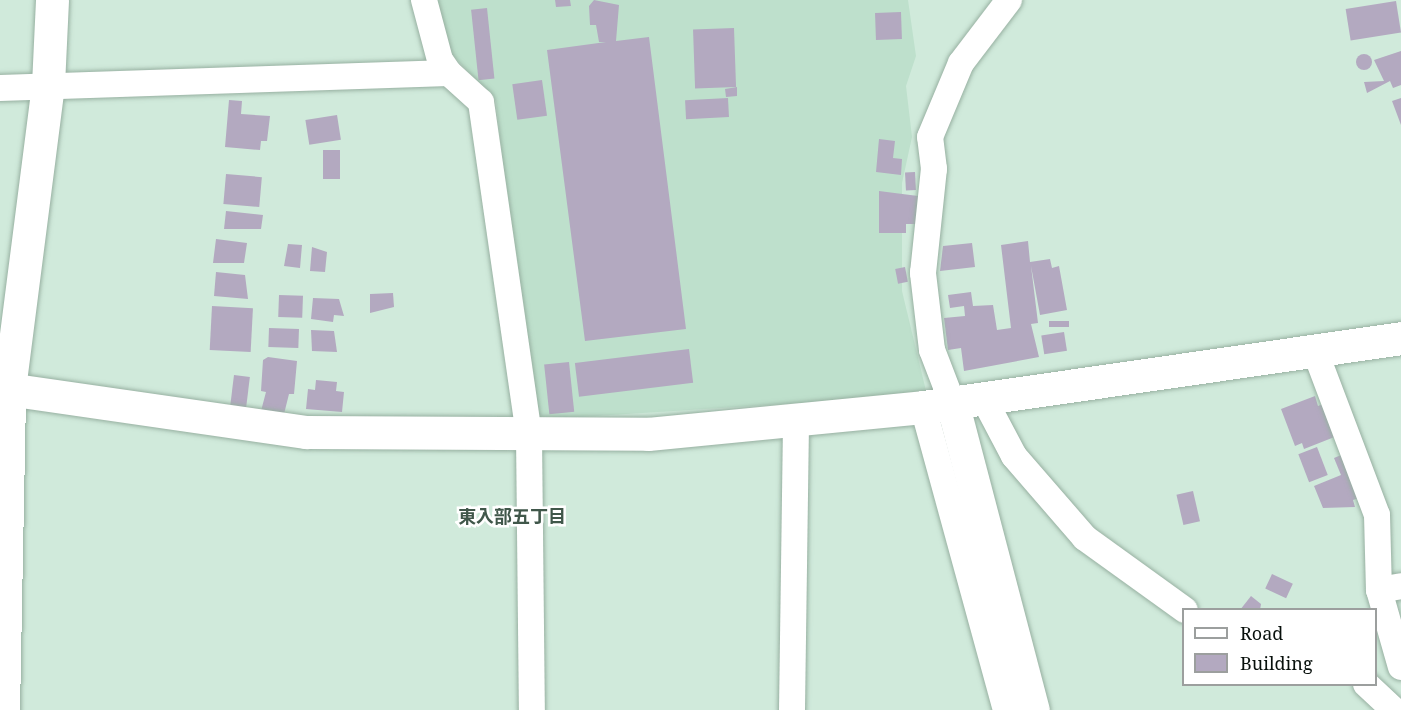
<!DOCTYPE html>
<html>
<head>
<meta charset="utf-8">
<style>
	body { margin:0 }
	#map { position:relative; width:1401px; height:710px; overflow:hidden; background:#d0eadb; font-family:"Noto Serif","Noto Sans JP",serif }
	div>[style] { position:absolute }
	.built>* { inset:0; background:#bee0cc }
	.building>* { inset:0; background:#b3a9c0; transform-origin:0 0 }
	.round { border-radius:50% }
	.roads { filter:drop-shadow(0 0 2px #97b0a1) drop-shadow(0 0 2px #97b0a1) }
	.street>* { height:26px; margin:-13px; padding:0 13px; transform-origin:13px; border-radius:13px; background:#fff }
	.secondary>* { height:33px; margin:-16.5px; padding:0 16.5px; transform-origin:16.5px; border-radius:16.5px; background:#fff }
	span { translate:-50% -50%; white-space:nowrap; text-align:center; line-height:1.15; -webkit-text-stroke:5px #fff; paint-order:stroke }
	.neighbourhood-label { font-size:18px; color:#40574a; font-weight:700 }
	.legend { position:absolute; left:1182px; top:608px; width:195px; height:78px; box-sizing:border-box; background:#fff; border:2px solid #9c9f9e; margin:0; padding:8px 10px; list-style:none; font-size:18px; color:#08100c }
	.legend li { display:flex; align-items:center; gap:12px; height:30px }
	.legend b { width:30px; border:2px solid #9c9f9e }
</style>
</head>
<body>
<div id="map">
	<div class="built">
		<i style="clip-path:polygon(435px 0,908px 0,916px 56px,906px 86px,912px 137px,902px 183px,902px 291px,927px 395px,532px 420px,496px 101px,447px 49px)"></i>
	</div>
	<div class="building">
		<i style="clip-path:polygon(555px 0,570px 0,571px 6px,556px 7px)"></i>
		<i style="clip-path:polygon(594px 0,619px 5px,616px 41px,649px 37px,686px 329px,585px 341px,547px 50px,606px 42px,599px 42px,596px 25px,590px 25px,589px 6px)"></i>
		<i style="left:1396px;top:1px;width:32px;height:51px;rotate:81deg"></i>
		<i style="left:487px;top:8px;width:71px;height:16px;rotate:84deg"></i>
		<i style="left:901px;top:12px;width:27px;height:26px;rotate:88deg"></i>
		<i style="left:734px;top:28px;width:59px;height:41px;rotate:88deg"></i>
		<i style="clip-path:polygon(1401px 51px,1401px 85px,1393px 88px,1390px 81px,1367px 93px,1364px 82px,1384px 81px,1374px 60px)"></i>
		<i class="round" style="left:1356px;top:54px;width:16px;height:16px"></i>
		<i style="left:542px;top:80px;width:36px;height:30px;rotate:82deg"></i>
		<i style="clip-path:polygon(737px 87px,737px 96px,726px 97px,725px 89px)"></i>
		<i style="left:728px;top:98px;width:19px;height:43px;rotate:87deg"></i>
		<i style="clip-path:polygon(1401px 98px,1401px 125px,1392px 101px)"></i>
		<i style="clip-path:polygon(229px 100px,242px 101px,241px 114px,270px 116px,267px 141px,261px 141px,260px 150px,225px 147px)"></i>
		<i style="left:337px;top:115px;width:25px;height:32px;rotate:81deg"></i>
		<i style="clip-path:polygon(879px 139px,895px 141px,893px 158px,902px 159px,901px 175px,876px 172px)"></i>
		<i style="left:323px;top:150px;width:17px;height:29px"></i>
		<i style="left:915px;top:172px;width:18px;height:10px;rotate:87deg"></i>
		<i style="left:226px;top:174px;width:36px;height:30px;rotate:5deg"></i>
		<i style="clip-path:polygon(879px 191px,918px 196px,918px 224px,906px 224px,906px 233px,879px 233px)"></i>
		<i style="clip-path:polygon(226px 211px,263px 215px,261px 229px,224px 229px)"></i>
		<i style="clip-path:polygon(216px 239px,247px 243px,244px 263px,213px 263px)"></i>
		<i style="clip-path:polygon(1028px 241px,1030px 262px,1050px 259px,1052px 268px,1059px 266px,1067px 310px,1040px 315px,1031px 266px,1038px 323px,1031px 324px,1039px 357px,964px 371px,961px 348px,948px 350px,944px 318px,965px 316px,964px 306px,950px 308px,948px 295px,971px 292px,973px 306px,993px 305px,997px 330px,1011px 328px,1001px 245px)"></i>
		<i style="clip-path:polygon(972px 243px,975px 267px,940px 271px,943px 246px)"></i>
		<i style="clip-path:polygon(288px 244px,302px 245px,300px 268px,284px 266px)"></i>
		<i style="clip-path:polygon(312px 247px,327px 252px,325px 272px,310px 271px)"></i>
		<i style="left:905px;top:267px;width:15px;height:10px;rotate:79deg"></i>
		<i style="clip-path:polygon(216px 272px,245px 275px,248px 299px,214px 296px)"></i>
		<i style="clip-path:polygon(393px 293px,394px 307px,370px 313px,370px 294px)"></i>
		<i style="left:279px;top:295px;width:24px;height:22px;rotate:2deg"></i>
		<i style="clip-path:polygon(313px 298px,339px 299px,344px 316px,334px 315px,333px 322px,311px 319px)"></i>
		<i style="left:212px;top:306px;width:41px;height:44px;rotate:3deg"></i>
		<i style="left:1069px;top:321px;width:6px;height:20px;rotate:90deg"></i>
		<i style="left:269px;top:328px;width:30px;height:19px;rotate:2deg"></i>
		<i style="clip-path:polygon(311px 330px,334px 331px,337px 352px,312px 351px)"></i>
		<i style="left:1064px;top:332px;width:19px;height:23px;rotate:81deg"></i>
		<i style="left:689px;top:349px;width:34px;height:115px;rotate:83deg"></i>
		<i style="clip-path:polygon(268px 357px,297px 361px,294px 394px,289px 394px,284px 414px,261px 411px,266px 392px,261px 391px,263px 360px)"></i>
		<i style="left:569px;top:362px;width:50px;height:25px;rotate:84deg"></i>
		<i style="left:234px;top:375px;width:16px;height:31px;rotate:7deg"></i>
		<i style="clip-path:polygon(316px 380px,337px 382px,336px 391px,344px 392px,342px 412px,306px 409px,308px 389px,315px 390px)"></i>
		<i style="clip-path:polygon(1315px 396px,1318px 406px,1325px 403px,1337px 436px,1304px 449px,1302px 443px,1295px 446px,1281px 409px)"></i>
		<i style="left:1317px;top:447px;width:30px;height:20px;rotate:69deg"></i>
		<i style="clip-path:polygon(1346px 453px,1364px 496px,1353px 500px,1355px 507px,1323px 508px,1314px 486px,1341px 475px,1334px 458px)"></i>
		<i style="left:1193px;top:491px;width:31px;height:17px;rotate:77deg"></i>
		<i style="left:1272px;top:574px;width:23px;height:16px;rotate:25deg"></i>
		<i style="clip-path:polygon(1251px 596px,1261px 604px,1260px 610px,1240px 610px)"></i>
	</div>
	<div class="roads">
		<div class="street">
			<i style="left:424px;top:0;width:62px;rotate:75.1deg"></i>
			<i style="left:440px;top:60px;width:16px;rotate:55deg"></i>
			<i style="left:0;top:88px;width:449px;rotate:-1.9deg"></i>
			<i style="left:449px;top:73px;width:43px;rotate:42.2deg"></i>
			<i style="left:481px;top:102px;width:336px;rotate:81.8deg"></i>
			<i style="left:529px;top:435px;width:275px;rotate:89.4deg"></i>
			<i style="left:1315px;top:351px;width:175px;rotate:69.3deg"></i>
			<i style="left:1377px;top:515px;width:75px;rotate:88.5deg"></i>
			<i style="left:1379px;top:590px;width:22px;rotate:-10deg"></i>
			<i style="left:984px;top:399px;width:64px;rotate:62.2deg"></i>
			<i style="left:1014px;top:456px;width:108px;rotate:49.1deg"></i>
			<i style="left:1085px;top:538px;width:123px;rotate:35.8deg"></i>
			<i style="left:952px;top:402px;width:56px;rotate:-111deg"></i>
			<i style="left:932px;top:350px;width:78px;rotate:-96.7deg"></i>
			<i style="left:923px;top:273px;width:105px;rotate:-84deg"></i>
			<i style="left:934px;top:169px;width:32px;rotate:-97deg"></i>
			<i style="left:930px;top:137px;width:80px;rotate:-67.3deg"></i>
			<i style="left:961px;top:63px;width:79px;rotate:-52.7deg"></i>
			<i style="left:923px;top:407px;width:314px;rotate:74.7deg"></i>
			<i style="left:1379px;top:590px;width:80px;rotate:74.1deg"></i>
			<i style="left:1366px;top:684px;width:38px;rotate:43deg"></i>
			<i style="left:792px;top:710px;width:288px;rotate:-89.2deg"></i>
		</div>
		<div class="secondary">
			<i style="left:0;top:388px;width:309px;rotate:8.2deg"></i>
			<i style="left:306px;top:432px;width:342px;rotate:0.3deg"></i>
			<i style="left:648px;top:434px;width:276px;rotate:-5.6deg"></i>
			<i style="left:923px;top:407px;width:483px;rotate:-8.2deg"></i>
			<i style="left:952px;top:402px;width:318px;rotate:75.3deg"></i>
			<i style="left:3px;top:710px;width:321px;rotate:-88.9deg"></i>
			<i style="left:9px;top:389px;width:306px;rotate:-82.7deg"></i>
			<i style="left:48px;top:85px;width:85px;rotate:-87.3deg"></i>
		</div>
	</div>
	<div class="neighbourhood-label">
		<span style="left:512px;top:516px">東入部五丁目</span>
	</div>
	<ul class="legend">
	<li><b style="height:8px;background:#fff"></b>Road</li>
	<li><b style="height:16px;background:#b3a9c0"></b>Building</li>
	</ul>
</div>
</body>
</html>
